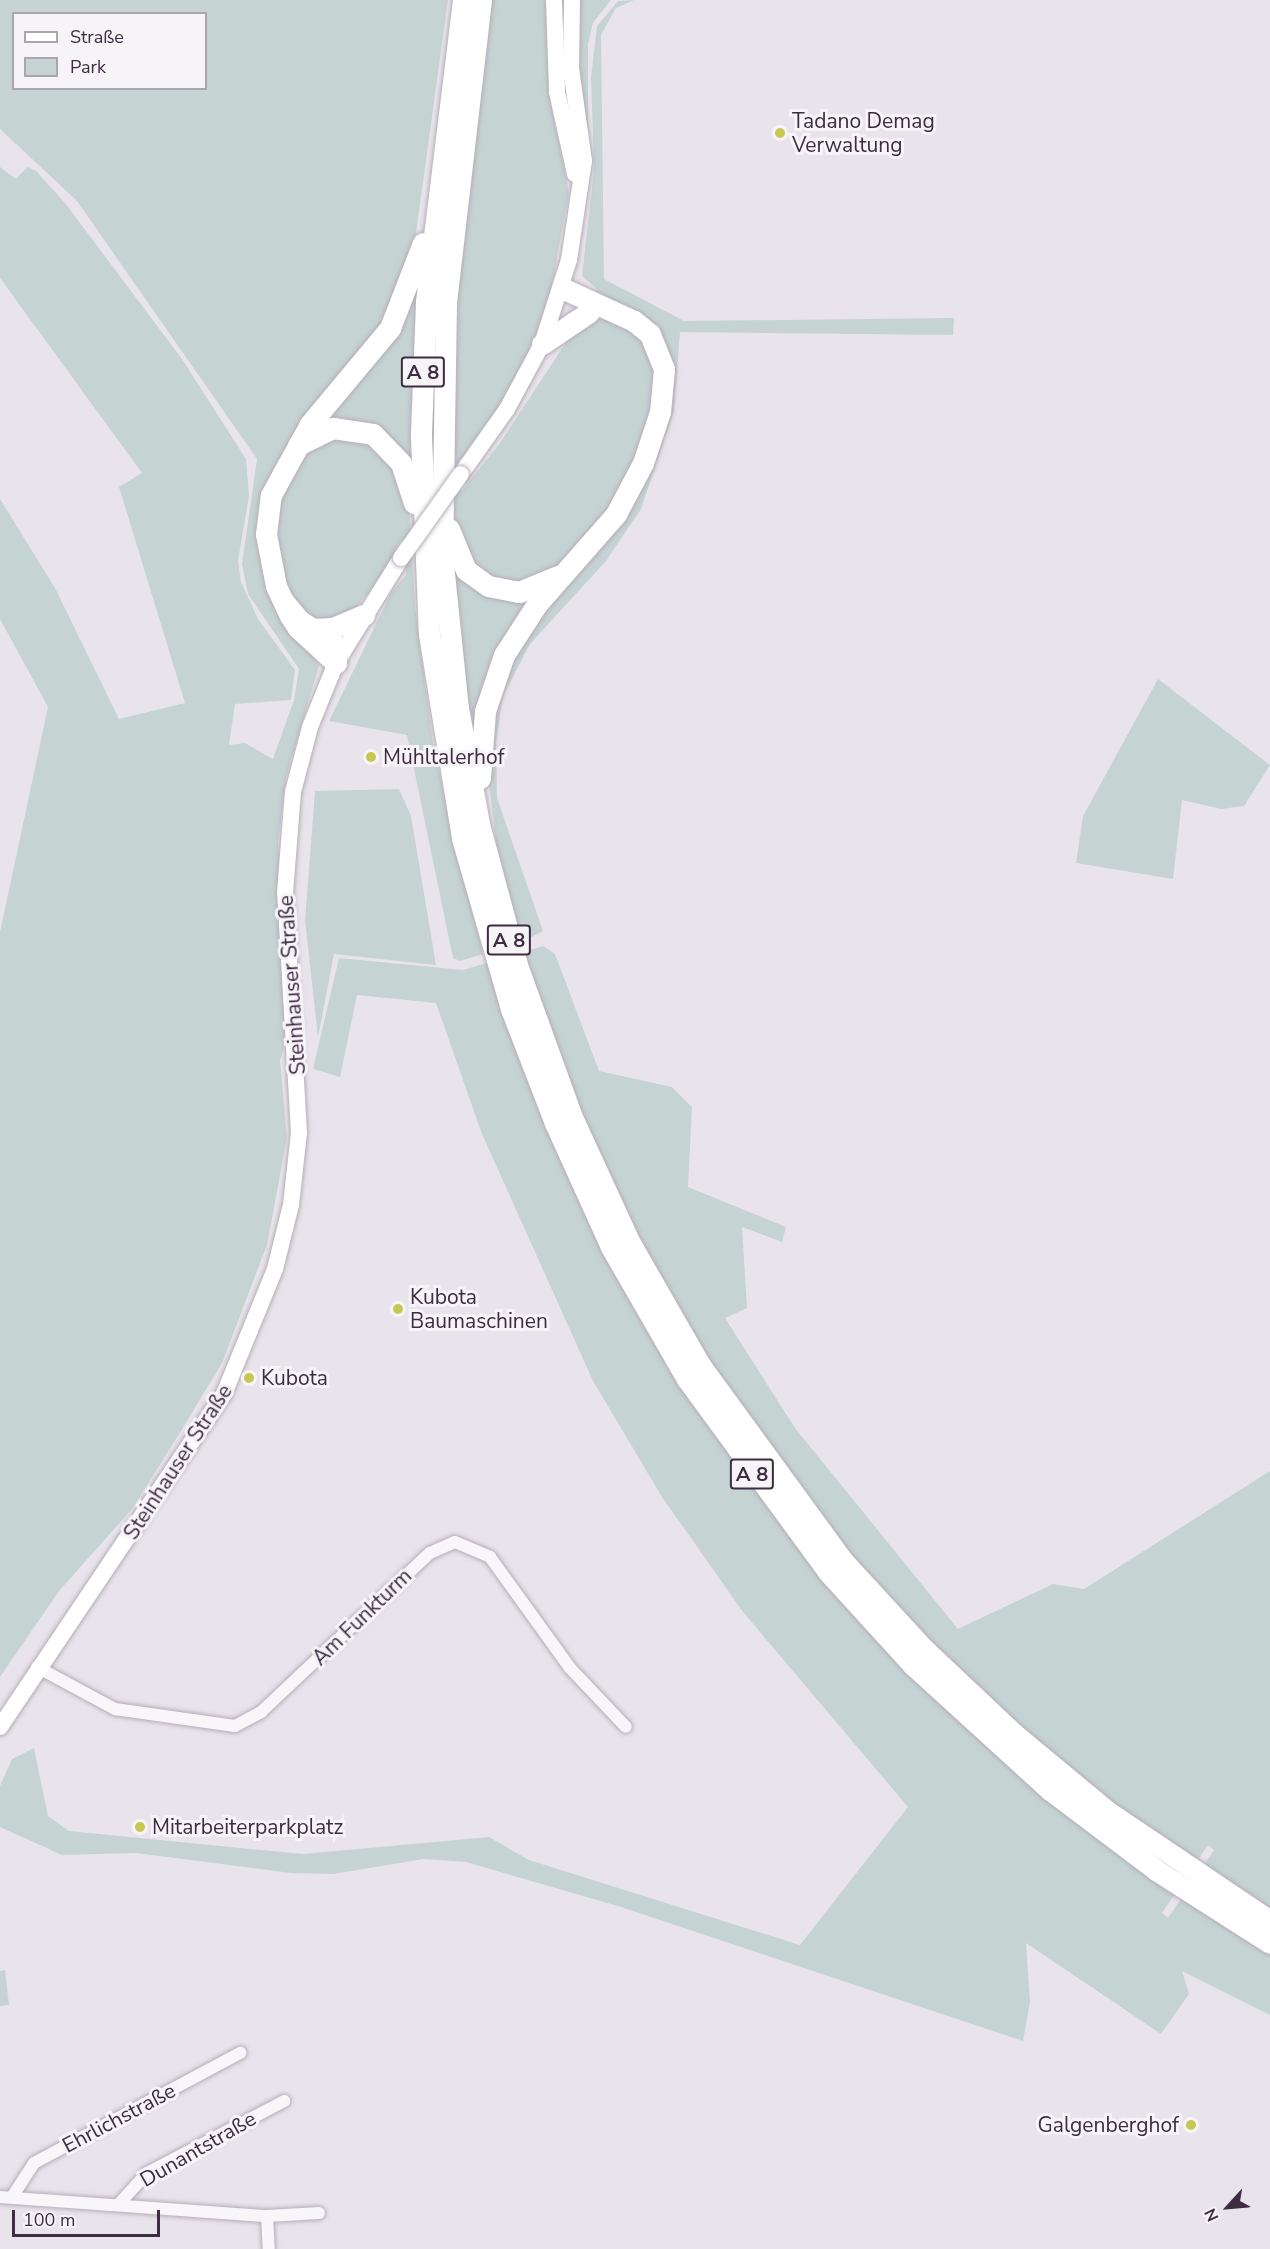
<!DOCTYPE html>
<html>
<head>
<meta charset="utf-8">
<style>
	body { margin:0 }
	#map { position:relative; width:1270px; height:2249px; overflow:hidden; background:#e9e4eb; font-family:"Nunito Sans",sans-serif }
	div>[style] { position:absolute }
	.green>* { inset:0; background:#c5d4d3 }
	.roads { filter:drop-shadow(0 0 2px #b6adb9) drop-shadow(0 0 2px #b6adb9) }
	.street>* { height:12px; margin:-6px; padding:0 6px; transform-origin:6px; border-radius:6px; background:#f9f6f9 }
	.secondary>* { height:16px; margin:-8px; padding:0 8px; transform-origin:8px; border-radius:8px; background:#fff }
	.highway>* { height:21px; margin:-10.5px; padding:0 10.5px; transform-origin:10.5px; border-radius:10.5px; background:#fff }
	.bridges { filter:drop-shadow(0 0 2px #b6adb9) drop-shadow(0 0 2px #b6adb9) }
	.secondary-bridge>* { height:16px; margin:-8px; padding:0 8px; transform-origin:8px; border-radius:8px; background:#fff }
	.dots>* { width:16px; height:16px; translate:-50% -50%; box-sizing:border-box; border:3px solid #f7f4f8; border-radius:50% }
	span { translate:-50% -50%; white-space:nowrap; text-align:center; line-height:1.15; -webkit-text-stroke:6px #f7f4f8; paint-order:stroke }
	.shield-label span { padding:2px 4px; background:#f7f4f8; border:2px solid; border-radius:4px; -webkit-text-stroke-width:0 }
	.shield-label { font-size:20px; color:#3e2c43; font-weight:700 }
	.poi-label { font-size:21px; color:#3e2c43 }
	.left { translate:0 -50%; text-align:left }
	.right { translate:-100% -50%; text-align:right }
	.street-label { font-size:21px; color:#3e2c43 }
	.legend { position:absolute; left:12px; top:12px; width:195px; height:78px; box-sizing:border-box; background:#f7f4f8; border:2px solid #ada4b0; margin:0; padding:8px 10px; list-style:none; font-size:18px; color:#3e2c43 }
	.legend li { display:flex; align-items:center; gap:12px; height:30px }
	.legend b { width:30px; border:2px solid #ada4b0 }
	.north { position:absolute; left:1198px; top:2177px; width:60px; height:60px; -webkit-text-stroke:4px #f7f4f8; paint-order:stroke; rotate:244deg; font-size:16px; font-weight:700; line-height:24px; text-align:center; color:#3e2c43 }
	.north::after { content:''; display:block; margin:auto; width:21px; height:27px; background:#3e2c43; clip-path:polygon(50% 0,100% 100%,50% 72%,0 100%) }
	.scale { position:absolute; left:12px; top:2210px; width:148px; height:27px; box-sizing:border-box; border:3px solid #3e2c43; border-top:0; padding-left:8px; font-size:18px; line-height:21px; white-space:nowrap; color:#3e2c43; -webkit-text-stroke:4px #f7f4f8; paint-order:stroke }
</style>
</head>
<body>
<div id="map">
	<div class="green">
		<i style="clip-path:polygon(evenodd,0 0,448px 0,414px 248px,395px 306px,278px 460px,267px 481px,257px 532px,264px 575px,319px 666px,286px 777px,278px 842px,286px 1041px,280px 1060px,287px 1138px,267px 1245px,222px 1363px,181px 1431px,132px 1509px,59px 1591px,0 1677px,0 932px,48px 707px,0 619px,0 499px,55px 588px,119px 719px,185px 703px,119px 487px,142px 473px,0 278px,0 167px,16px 179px,27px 167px,36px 171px,65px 203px,182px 359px,246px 459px,249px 496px,238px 561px,241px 582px,258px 619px,295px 670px,291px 700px,235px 704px,229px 745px,245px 743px,273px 759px,294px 700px,299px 669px,248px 594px,242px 564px,257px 459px,77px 201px,0 129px,0 0,14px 14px,206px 14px,206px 88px,14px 88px,14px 14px)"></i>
		<i style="clip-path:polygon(491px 0,546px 0,552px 110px,569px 192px,547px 312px,505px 400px,465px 459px,459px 459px,461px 492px,500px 443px,574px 330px,596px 319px,608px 320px,639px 333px,656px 365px,646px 441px,602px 523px,566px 563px,530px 585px,475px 573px,454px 528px,451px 424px,462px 240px)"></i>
		<i style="clip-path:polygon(579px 0,611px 0,593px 23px,588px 44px,588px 141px,580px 104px)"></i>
		<i style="clip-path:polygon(634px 0,616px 8px,601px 35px,604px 279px,684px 321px,954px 318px,953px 335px,680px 332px,674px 411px,641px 509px,606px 561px,530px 644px,503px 696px,496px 742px,497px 798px,543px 931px,522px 942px,496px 841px,485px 751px,514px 644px,618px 522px,671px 363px,664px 343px,595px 296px,597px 289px,582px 276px,594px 169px,591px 77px,597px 26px,618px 1px)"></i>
		<i style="clip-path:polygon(417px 282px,412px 387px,410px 467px,401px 453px,321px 428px)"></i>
		<i style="clip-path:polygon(336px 432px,386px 448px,409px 507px,415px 607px,434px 751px,483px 954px,460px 961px,453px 958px,407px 735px,329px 721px,391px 593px,406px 575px,403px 538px,393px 552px,395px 558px,349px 617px,321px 624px,293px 604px,284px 587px,272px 528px,293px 461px)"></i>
		<i style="clip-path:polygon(454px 569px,539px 591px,473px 733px,467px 698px)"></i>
		<i style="clip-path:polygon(1158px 679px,1270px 765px,1244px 806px,1221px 809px,1182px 800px,1173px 879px,1076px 863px,1083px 816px)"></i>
		<i style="clip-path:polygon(399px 789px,411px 816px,436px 965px,334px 954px,318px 1037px,305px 920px,315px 791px)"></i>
		<i style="clip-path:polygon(evenodd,543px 946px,555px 954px,599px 1071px,672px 1087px,692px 1107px,688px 1187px,786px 1227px,782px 1242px,742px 1227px,747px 1308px,725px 1318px,795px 1428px,958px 1629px,1053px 1584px,1084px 1589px,1270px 1471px,1270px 2015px,1182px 1971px,1189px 1994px,1161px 2034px,1026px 1943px,1030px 2002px,1023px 2041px,621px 1907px,466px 1862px,424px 1859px,333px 1874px,291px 1873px,136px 1853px,62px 1855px,0 1827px,0 1786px,12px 1759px,34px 1748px,48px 1816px,69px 1831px,303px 1854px,489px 1837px,529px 1860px,800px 1945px,908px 1807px,743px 1612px,662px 1497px,593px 1381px,482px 1134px,436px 1003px,357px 995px,340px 1077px,313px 1069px,339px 958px,463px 970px,543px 946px,1208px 1845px,1214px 1850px,1168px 1918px,1162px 1913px,1208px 1845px)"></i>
		<i style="clip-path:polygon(5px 1970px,9px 2005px,0 2006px,0 1971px)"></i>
	</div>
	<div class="roads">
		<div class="street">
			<i style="left:37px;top:1667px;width:89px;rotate:28.3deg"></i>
			<i style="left:115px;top:1709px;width:121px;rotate:8.1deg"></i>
			<i style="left:235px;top:1726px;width:30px;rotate:-28deg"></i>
			<i style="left:261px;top:1712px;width:232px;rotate:-43.3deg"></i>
			<i style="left:430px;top:1553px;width:27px;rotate:-24deg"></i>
			<i style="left:455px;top:1542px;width:38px;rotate:23deg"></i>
			<i style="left:490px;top:1557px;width:137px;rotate:54.2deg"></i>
			<i style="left:570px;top:1668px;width:81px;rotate:46.5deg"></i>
			<i style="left:0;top:2197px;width:268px;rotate:4.1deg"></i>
			<i style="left:267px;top:2216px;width:52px;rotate:-3.3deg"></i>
			<i style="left:12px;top:2197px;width:40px;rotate:-57.1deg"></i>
			<i style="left:34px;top:2163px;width:234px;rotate:-28.1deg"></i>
			<i style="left:118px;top:2205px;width:43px;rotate:-47.8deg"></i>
			<i style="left:147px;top:2173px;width:155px;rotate:-27.7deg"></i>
			<i style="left:267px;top:2216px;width:33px;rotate:87deg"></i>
		</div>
		<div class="secondary">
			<i style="left:554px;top:0;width:92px;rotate:88.1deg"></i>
			<i style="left:557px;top:92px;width:84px;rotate:77.6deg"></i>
			<i style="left:461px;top:474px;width:80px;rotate:-54.7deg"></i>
			<i style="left:507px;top:409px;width:74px;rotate:-61.7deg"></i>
			<i style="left:542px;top:344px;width:88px;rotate:-72.2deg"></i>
			<i style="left:569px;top:260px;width:100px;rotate:-81.4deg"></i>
			<i style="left:584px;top:161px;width:93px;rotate:-98deg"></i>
			<i style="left:571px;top:69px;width:69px;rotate:-89.2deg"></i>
			<i style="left:0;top:1727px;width:401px;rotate:-56.1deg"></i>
			<i style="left:224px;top:1394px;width:135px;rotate:-67.8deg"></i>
			<i style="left:275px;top:1269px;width:66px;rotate:-76deg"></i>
			<i style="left:291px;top:1205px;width:72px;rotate:-83.7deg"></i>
			<i style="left:299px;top:1133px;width:240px;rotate:-93.3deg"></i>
			<i style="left:285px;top:893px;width:101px;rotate:-85.5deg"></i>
			<i style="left:293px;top:792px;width:67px;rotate:-75.3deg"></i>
			<i style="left:310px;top:727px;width:69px;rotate:-67.9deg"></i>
			<i style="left:336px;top:663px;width:123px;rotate:-58.2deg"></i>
		</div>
		<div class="highway">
			<i style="left:463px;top:0;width:305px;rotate:97deg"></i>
			<i style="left:426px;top:303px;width:133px;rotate:92.2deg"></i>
			<i style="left:421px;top:436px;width:198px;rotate:87.7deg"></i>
			<i style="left:429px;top:634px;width:207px;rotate:80.8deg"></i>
			<i style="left:462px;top:838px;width:178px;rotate:74deg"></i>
			<i style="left:511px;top:1009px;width:122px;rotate:68.9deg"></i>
			<i style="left:555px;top:1123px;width:136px;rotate:65.7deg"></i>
			<i style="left:611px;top:1247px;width:152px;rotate:60.1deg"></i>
			<i style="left:687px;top:1379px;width:240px;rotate:53.8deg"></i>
			<i style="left:829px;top:1573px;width:125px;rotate:47.6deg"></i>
			<i style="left:913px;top:1665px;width:185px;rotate:42.4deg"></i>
			<i style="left:1050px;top:1790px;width:133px;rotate:37deg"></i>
			<i style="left:1156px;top:1870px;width:135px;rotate:32.6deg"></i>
			<i style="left:481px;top:0;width:304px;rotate:96.6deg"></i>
			<i style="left:446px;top:302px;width:252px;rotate:90.9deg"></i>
			<i style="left:442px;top:554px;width:155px;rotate:84.1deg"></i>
			<i style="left:458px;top:708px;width:118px;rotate:79.7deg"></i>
			<i style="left:479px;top:824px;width:146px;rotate:74.9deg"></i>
			<i style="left:517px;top:965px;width:162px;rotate:70.1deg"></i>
			<i style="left:572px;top:1117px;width:136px;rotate:65.3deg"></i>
			<i style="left:629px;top:1241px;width:143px;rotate:60.2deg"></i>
			<i style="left:700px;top:1365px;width:243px;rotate:53.9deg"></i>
			<i style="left:843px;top:1561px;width:120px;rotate:47.4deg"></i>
			<i style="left:924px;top:1649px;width:122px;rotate:43.3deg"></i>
			<i style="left:1013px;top:1733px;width:122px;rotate:39.7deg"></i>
			<i style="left:1107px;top:1811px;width:197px;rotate:34deg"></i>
			<i style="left:542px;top:344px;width:57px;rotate:-34.2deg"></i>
			<i style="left:298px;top:445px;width:39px;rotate:-26deg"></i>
			<i style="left:333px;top:428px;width:40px;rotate:8.5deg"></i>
			<i style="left:373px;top:434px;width:40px;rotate:46deg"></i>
			<i style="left:401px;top:463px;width:42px;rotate:72deg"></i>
			<i style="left:449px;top:529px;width:44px;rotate:67.5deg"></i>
			<i style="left:466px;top:570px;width:27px;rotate:36deg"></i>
			<i style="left:488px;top:586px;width:32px;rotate:11deg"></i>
			<i style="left:519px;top:592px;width:42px;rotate:-22.3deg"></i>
			<i style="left:284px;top:602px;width:25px;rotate:50deg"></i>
			<i style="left:300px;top:621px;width:38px;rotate:32deg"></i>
			<i style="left:332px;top:641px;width:22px;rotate:80deg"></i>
			<i style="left:336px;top:663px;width:52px;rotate:-137.4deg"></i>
			<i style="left:298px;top:628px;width:14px;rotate:-124deg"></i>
			<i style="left:290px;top:616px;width:33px;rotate:-115deg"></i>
			<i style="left:276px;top:586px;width:53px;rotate:-100.9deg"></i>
			<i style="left:266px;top:534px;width:39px;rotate:-83deg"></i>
			<i style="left:271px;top:495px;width:81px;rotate:-61.2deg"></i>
			<i style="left:310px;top:424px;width:125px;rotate:-50.2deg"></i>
			<i style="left:390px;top:328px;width:91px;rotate:-68.8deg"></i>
			<i style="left:313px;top:629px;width:20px;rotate:-3deg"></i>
			<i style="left:333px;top:628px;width:34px;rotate:-23deg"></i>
			<i style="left:480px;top:778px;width:67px;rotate:-85.7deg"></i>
			<i style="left:485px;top:711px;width:59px;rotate:-71.3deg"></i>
			<i style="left:504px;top:655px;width:61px;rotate:-57.1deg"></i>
			<i style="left:537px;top:604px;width:120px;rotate:-48.7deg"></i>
			<i style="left:616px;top:514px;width:58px;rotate:-62.1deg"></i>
			<i style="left:643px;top:463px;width:54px;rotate:-71.6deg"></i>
			<i style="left:660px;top:412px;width:43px;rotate:-84.7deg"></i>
			<i style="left:664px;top:369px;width:38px;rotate:-112deg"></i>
			<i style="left:650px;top:334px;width:21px;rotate:-141deg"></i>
			<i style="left:634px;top:321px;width:79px;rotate:-155.4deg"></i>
		</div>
	</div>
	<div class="bridges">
		<div class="secondary-bridge">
			<i style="left:401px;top:558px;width:103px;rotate:-54.5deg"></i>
		</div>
	</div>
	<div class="dots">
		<i style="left:780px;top:133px;background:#c7c851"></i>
		<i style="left:371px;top:757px;background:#c7c851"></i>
		<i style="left:398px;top:1309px;background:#c7c851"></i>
		<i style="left:249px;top:1378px;background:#c7c851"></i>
		<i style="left:140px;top:1827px;background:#c7c851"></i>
		<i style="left:1191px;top:2125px;background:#c7c851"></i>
	</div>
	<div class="shield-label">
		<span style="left:423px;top:372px">A 8</span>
		<span style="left:509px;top:940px">A 8</span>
		<span style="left:752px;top:1474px">A 8</span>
	</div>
	<div class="poi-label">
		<span class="left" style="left:792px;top:133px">Tadano Demag<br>Verwaltung</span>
		<span class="left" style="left:383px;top:757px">Mühltalerhof</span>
		<span class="left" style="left:410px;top:1309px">Kubota<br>Baumaschinen</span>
		<span class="left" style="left:261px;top:1378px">Kubota</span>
		<span class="left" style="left:152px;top:1827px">Mitarbeiterparkplatz</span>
		<span class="right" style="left:1179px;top:2125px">Galgenberghof</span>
	</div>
	<div class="street-label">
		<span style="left:292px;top:985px;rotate:-94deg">Steinhauser Straße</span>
		<span style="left:178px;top:1462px;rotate:-57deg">Steinhauser Straße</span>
		<span style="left:362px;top:1617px;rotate:-44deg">Am Funkturm</span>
		<span style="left:119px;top:2118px;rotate:-28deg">Ehrlichstraße</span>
		<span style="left:198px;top:2149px;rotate:-30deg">Dunantstraße</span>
	</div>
	<ul class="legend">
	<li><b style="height:8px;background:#fff"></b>Straße</li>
	<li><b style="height:16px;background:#c5d4d3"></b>Park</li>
	</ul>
	<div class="north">N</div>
	<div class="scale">100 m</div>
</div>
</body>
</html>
